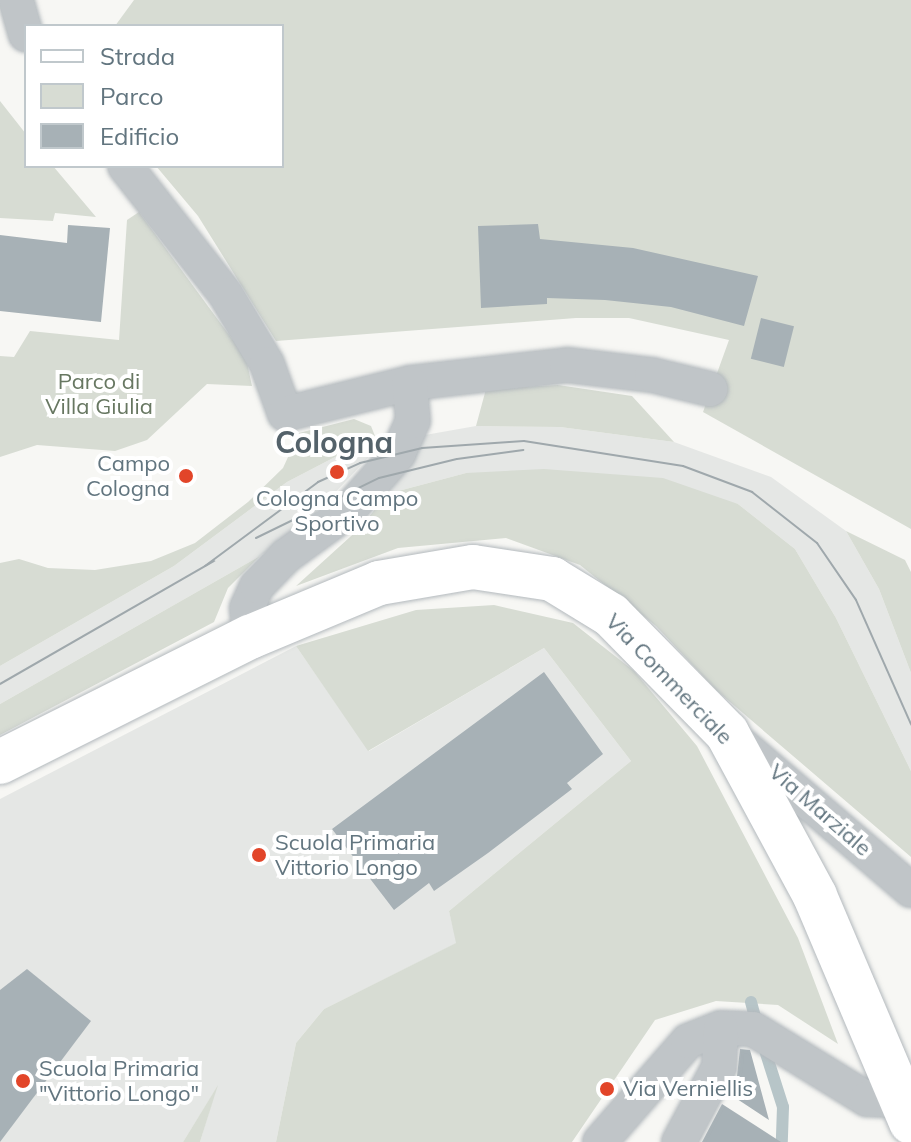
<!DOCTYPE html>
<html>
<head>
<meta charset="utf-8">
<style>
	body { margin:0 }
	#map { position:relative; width:911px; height:1142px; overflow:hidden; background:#f7f7f4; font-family:Mulish,sans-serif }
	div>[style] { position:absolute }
	.built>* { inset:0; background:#e5e7e5 }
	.green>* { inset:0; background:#d7dcd3 }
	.stream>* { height:12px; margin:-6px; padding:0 6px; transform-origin:6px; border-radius:6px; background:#b7c5c8 }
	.building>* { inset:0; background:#a7b1b6; transform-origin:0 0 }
	.roads { filter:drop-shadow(0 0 2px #b3b9bd) drop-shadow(0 0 2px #b3b9bd) }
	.street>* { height:34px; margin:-17px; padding:0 17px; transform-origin:17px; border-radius:17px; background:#c0c5c8 }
	.secondary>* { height:44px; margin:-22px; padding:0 22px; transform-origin:22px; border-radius:22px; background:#fff }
	.tram>* { height:2px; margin:-1px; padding:0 1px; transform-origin:1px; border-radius:1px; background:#9fa8ac }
	.dots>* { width:22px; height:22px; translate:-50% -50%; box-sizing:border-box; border:4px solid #fff; border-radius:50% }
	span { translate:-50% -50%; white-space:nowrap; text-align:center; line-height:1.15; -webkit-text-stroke:8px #fff; paint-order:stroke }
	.park-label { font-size:22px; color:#677761 }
	.poi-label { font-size:22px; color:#62757f }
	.right { translate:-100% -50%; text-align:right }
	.left { translate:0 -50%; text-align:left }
	.street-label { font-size:22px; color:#62757f }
	.district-label { font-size:30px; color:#54626a; font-weight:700 }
	.legend { position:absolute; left:24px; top:24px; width:260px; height:144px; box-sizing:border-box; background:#fff; border:2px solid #c0c8cc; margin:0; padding:10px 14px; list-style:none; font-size:24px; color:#62757f }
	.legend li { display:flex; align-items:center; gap:16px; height:40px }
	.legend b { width:40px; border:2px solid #c0c8cc }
</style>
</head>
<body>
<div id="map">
	<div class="built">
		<i style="clip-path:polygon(476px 426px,560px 427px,674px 442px,771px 477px,846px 531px,879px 589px,911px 673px,911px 771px,836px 618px,795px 549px,738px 504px,466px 473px,387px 494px,425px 435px)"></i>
		<i style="clip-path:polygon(379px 446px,312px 517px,260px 556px,0 704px,0 666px,174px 566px,287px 482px,337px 456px)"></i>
		<i style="clip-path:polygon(296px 646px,369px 751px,544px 648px,631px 761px,449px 911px,457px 943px,324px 1009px,296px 1043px,276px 1142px,200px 1142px,216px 1089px,183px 1142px,0 1142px,0 799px)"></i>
	</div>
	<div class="green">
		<i style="clip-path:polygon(134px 0,911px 0,911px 529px,703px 412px,729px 340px,629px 318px,576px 318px,276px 341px,198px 216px,156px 166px,282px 166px,282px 26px,115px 26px)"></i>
		<i style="clip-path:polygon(0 101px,26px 134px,26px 166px,53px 166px,96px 217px,55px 213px,53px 221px,0 218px)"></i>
		<i style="clip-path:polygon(139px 212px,246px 358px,252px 386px,207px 384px,147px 440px,115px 451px,37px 445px,0 457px,0 356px,14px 357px,30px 331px,119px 340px,127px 220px)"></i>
		<i style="clip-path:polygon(558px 385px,632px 396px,674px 442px,560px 427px,476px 426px,486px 389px)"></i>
		<i style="clip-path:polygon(354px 419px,371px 426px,379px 446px,337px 456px,287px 482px,174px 566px,0 666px,0 563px,19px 559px,48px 568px,95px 570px,151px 561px,195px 543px,248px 502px,283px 468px,299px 433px)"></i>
		<i style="clip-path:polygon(544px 469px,663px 478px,738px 504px,795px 549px,836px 618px,911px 771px,911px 857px,716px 690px,656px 626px,580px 565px,506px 538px,398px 548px,296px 586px,361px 527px,387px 494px,466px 473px)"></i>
		<i style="clip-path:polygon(846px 531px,905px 560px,911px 572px,911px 673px,879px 589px)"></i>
		<i style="clip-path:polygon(260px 556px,228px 588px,214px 622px,0 735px,0 704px)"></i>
		<i style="clip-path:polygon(494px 605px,573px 623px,634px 671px,697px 746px,798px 938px,838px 1044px,778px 1005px,716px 1001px,655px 1020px,572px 1142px,276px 1142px,296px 1043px,324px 1009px,456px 943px,449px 911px,631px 761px,544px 648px,368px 751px,296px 646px,416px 610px)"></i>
		<i style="clip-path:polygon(218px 1085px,200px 1142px,183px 1142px)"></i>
	</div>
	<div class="stream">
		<i style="left:751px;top:1002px;width:24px;rotate:75deg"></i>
		<i style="left:763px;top:1044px;width:66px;rotate:72.4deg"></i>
		<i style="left:783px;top:1107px;width:35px;rotate:92deg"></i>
	</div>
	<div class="building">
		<i style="clip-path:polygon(538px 224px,540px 239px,633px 248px,758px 276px,744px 326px,671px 307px,605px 300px,547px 298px,547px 304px,481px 308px,478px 226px)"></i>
		<i style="clip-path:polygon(68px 225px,110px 228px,101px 322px,0 311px,0 235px,67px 243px)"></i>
		<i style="left:761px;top:318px;width:34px;height:42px;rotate:14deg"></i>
		<i style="clip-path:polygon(544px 672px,603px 754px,567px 783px,572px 789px,488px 853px,434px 891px,429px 883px,394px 910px,332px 829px)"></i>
		<i style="clip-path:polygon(27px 969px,91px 1021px,0 1142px,0 990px)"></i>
		<i style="clip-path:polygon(740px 1049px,750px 1050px,769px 1120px,728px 1093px,737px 1076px)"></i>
		<i style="clip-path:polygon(722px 1104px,781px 1142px,702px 1142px)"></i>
	</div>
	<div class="roads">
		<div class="street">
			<i style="left:16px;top:0;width:36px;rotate:74deg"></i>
			<i style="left:125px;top:166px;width:164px;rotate:51.9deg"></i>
			<i style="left:226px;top:295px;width:80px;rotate:59.3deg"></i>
			<i style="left:267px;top:364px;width:53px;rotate:70.2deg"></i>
			<i style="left:285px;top:414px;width:129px;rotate:-13.9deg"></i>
			<i style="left:410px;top:383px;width:158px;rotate:-6.5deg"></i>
			<i style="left:567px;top:365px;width:86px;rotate:6.7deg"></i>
			<i style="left:652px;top:375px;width:60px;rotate:13.6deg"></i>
			<i style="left:250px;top:637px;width:29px;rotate:-96deg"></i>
			<i style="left:247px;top:608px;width:24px;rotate:-66deg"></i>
			<i style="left:257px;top:586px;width:42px;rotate:-46deg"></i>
			<i style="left:286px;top:556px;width:77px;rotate:-36deg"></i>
			<i style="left:348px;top:511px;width:76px;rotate:-48.7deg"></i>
			<i style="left:398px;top:454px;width:36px;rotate:-66deg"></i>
			<i style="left:413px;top:421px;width:38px;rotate:-95deg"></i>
			<i style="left:737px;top:741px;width:229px;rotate:40.6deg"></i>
			<i style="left:600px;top:1142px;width:134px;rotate:-48.9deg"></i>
			<i style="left:688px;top:1041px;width:35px;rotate:-22deg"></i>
			<i style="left:721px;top:1028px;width:32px;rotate:2deg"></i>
			<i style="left:753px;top:1029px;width:134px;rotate:31.6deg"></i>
			<i style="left:867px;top:1099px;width:36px;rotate:3deg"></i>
			<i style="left:679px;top:1142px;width:85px;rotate:-61.9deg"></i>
			<i style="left:719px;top:1067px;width:39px;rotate:-87deg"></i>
		</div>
		<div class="secondary">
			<i style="left:0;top:762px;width:280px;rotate:-26.6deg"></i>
			<i style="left:250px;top:637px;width:140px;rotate:-22.7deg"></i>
			<i style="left:379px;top:583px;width:95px;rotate:-9.7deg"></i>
			<i style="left:473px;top:567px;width:80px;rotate:8.6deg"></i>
			<i style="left:552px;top:579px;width:69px;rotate:31.4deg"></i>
			<i style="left:611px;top:615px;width:165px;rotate:45.5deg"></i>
			<i style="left:727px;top:733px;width:185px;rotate:61.6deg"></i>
			<i style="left:815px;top:896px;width:246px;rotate:67deg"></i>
		</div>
	</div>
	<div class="tram">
		<i style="left:256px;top:538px;width:137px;rotate:-26deg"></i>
		<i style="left:379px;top:478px;width:80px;rotate:-13.7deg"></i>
		<i style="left:457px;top:459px;width:67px;rotate:-7.8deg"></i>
		<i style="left:205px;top:566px;width:141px;rotate:-36.6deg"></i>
		<i style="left:318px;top:482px;width:46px;rotate:-24.3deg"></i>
		<i style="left:360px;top:463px;width:64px;rotate:-13.6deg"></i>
		<i style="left:422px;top:448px;width:102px;rotate:-3.9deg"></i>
		<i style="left:524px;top:441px;width:161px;rotate:8.9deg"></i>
		<i style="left:683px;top:466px;width:74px;rotate:20.6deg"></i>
		<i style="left:752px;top:492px;width:83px;rotate:38.1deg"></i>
		<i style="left:817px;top:543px;width:69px;rotate:55.6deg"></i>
		<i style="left:856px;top:600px;width:136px;rotate:66.1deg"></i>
		<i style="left:0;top:684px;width:247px;rotate:-29.9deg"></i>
	</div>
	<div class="dots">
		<i style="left:337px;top:472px;background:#e24529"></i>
		<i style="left:186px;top:476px;background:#e24529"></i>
		<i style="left:259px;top:855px;background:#e24529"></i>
		<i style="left:23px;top:1081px;background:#e24529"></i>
		<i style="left:607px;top:1089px;background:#e24529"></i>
	</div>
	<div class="park-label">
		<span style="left:99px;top:394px">Parco di<br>Villa Giulia</span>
	</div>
	<div class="poi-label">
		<span class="right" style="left:170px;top:476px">Campo<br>Cologna</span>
		<span style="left:337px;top:511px">Cologna Campo<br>Sportivo</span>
		<span class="left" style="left:275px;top:855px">Scuola Primaria<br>Vittorio Longo</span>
		<span class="left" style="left:39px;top:1081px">Scuola Primaria<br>"Vittorio Longo"</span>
		<span class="left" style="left:623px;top:1089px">Via Verniellis</span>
	</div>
	<div class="street-label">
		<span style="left:669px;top:679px;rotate:46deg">Via Commerciale</span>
		<span style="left:820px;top:810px;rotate:41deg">Via Marziale</span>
	</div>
	<div class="district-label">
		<span style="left:334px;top:442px">Cologna</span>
	</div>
	<ul class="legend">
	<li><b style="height:10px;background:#fff"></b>Strada</li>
	<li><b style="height:22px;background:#d7dcd3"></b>Parco</li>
	<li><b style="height:22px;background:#a7b1b6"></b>Edificio</li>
	</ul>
</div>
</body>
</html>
